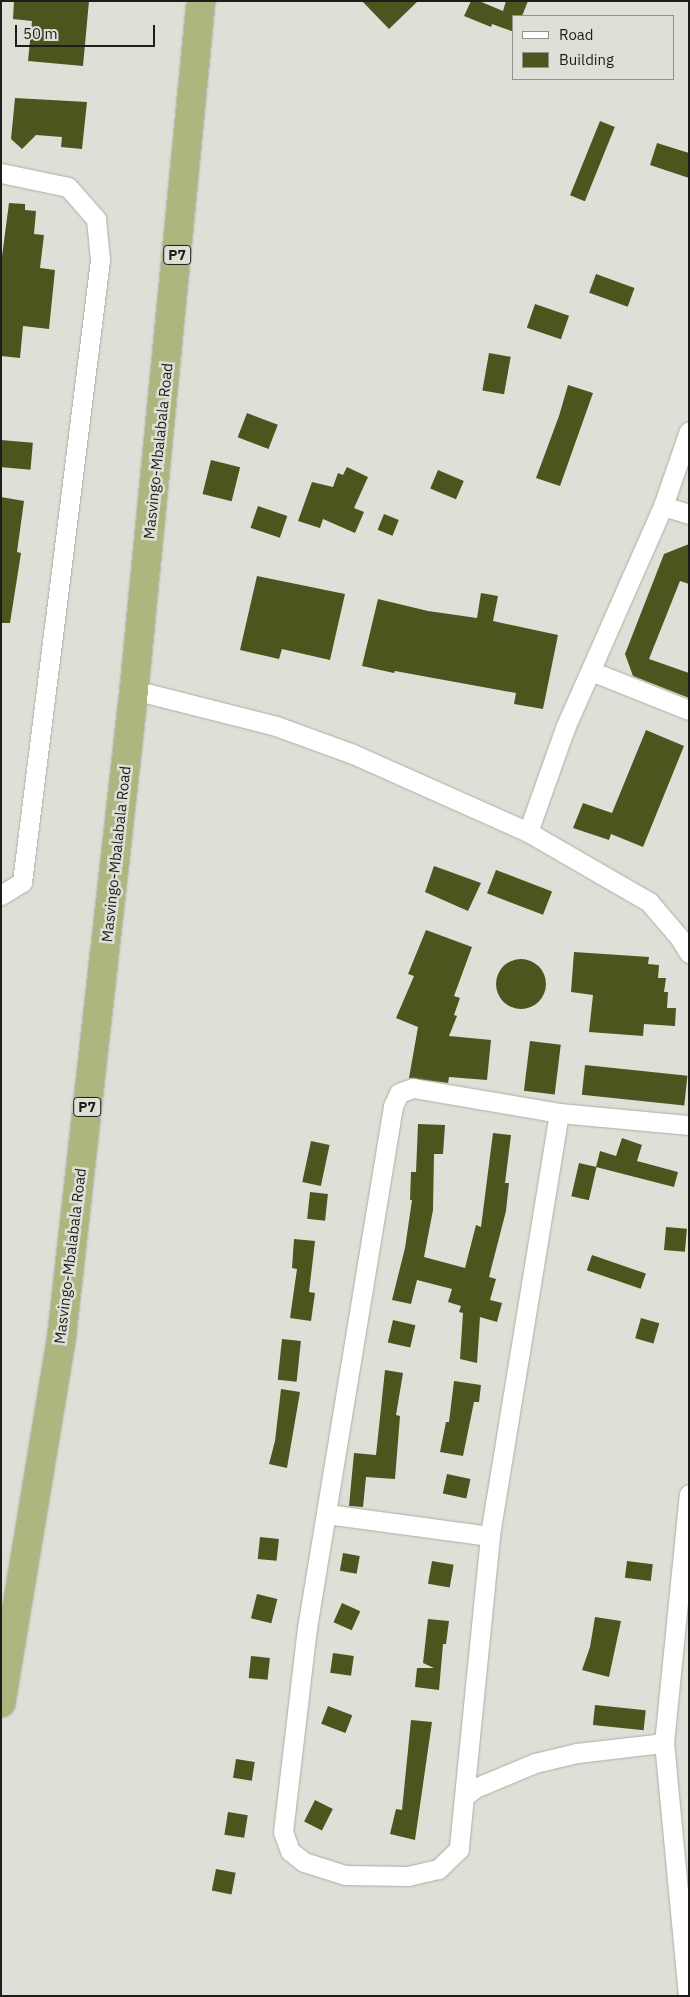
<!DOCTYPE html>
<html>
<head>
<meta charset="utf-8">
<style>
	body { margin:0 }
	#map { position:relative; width:690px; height:1997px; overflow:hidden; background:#dee0d7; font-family:"IBM Plex Sans",sans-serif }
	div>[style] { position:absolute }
	.building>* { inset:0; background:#4d541e; transform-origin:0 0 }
	.round { border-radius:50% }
	.roads { filter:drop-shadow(0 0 1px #acaea5) drop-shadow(0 0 1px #acaea5) }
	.minor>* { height:19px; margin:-9.5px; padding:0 9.5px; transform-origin:9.5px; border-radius:9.5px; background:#fff }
	.trunk>* { height:28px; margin:-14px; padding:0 14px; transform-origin:14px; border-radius:14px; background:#acb67f }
	span { translate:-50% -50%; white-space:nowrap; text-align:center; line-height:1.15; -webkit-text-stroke:5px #dee0d7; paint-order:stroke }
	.shield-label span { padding:1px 4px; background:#dee0d7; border:1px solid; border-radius:4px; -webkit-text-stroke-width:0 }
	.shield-label { font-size:14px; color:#1d1d1a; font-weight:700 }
	.street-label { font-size:15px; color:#1d1d1a }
	.frame { position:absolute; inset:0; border:2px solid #1d1d1a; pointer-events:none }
	.legend { position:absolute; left:512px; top:15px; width:162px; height:65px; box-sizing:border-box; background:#dee0d7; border:1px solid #91928b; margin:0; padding:6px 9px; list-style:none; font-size:15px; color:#1d1d1a }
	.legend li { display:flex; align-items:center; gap:10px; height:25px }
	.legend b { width:25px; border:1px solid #91928b }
	.scale { position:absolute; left:15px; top:25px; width:140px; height:22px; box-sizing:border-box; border:2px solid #1d1d1a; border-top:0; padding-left:6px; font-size:15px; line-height:18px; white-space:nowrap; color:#1d1d1a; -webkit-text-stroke:4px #dee0d7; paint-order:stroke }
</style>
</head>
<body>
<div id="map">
	<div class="building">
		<i style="clip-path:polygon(14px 1px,89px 1px,83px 66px,28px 61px,32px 21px,13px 19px)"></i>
		<i style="clip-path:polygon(362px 1px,418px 1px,389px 29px)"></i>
		<i style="clip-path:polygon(471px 1px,479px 1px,503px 11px,506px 1px,528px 1px,522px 16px,514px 16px,514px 32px,492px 24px,491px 27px,464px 16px)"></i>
		<i style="clip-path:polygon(15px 98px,87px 102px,82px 149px,61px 147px,62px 137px,36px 135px,22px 149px,11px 139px)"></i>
		<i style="left:600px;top:121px;width:16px;height:80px;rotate:22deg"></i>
		<i style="clip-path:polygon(657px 143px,689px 153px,689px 178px,650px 165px)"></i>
		<i style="clip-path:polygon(9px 203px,25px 204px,25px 210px,36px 211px,34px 234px,44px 235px,40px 268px,55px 270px,49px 329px,23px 326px,20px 358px,1px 356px,1px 264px)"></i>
		<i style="left:596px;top:274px;width:41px;height:20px;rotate:20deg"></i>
		<i style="left:535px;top:304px;width:36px;height:25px;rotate:19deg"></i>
		<i style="left:489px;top:353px;width:22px;height:38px;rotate:10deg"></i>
		<i style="clip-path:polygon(568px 385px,593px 393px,560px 486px,536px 478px,559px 416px)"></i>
		<i style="left:247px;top:413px;width:33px;height:26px;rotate:21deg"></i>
		<i style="left:1px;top:440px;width:32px;height:27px;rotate:5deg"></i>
		<i style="left:211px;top:460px;width:30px;height:35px;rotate:14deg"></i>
		<i style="clip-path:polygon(347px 467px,368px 477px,354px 508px,364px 512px,355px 533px,323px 519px,320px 528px,298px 521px,312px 482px,333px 487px,338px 473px,343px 475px)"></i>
		<i style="left:438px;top:470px;width:28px;height:20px;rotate:23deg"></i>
		<i style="clip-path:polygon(1px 497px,24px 501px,17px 552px,21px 553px,10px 623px,1px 623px)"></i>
		<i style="left:258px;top:506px;width:31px;height:23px;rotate:19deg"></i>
		<i style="left:384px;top:514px;width:16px;height:17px;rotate:22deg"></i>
		<i style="clip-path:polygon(689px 544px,689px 584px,680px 581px,649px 659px,689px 673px,689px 698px,633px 676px,625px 654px,664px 554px)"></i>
		<i style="clip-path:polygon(257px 576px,345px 594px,330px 660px,282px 649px,279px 659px,240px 650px)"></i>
		<i style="clip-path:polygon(481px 593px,498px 596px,493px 621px,558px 635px,543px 709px,514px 704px,516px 693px,395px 671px,394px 673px,362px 666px,378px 599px,428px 611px,477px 618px)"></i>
		<i style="clip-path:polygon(646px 730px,684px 746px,643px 847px,611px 834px,609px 840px,573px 828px,583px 803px,612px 813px)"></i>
		<i style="clip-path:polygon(434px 866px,481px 883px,468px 911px,425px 892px)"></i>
		<i style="left:496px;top:870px;width:60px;height:25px;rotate:21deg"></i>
		<i style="clip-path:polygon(426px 930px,472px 947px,454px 996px,460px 998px,454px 1015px,457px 1016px,449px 1036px,491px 1040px,487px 1080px,449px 1077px,448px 1083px,409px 1078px,418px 1027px,396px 1018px,414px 976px,408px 974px)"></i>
		<i style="clip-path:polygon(574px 952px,649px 957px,648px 964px,659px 965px,658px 978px,666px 978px,664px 992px,668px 992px,667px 1008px,676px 1008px,675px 1026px,644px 1024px,643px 1036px,589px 1032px,593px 995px,571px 992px)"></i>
		<i class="round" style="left:496px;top:959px;width:50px;height:50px"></i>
		<i style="left:530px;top:1041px;width:31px;height:50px;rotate:7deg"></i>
		<i style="left:585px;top:1065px;width:103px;height:30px;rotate:6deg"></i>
		<i style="clip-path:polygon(418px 1124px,445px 1125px,443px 1154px,434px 1154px,433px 1210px,424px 1257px,465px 1268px,476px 1225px,481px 1227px,493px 1133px,511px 1135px,505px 1183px,509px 1183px,506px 1211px,489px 1277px,496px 1279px,490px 1300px,502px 1303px,497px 1322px,480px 1317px,477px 1363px,460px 1359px,463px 1313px,459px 1312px,461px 1306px,448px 1302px,452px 1289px,417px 1280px,411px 1304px,392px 1300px,405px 1248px,412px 1200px,410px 1200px,411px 1172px,416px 1172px)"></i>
		<i style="clip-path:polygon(622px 1138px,642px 1145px,637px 1161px,678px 1172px,674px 1187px,596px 1167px,600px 1151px,616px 1156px)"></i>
		<i style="left:311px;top:1141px;width:19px;height:42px;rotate:12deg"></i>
		<i style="left:579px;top:1163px;width:18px;height:34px;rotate:13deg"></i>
		<i style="left:310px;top:1192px;width:18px;height:27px;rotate:6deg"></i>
		<i style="left:666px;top:1227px;width:21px;height:23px;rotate:5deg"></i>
		<i style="clip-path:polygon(294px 1239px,315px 1241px,309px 1292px,315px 1293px,311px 1321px,290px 1318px,297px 1269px,292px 1268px)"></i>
		<i style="left:592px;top:1255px;width:57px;height:16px;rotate:19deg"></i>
		<i style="left:641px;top:1318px;width:19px;height:21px;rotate:16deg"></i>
		<i style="left:393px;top:1320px;width:23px;height:23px;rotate:13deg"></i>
		<i style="left:282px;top:1339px;width:19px;height:41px;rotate:6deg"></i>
		<i style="clip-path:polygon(385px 1370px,403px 1373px,396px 1415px,400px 1416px,395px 1479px,366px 1477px,363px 1507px,349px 1506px,354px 1453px,376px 1455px)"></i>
		<i style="clip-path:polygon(454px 1381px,481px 1385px,479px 1402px,474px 1402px,463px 1456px,440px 1452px,446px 1422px,449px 1422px)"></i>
		<i style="clip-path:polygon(281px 1389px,300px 1392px,287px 1468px,269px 1464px,275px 1441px)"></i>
		<i style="left:447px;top:1474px;width:24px;height:20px;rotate:12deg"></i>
		<i style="left:260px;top:1537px;width:19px;height:22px;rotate:6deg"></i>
		<i style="left:343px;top:1553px;width:17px;height:18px;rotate:10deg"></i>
		<i style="left:432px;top:1561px;width:22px;height:23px;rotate:10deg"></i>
		<i style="left:627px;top:1561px;width:26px;height:17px;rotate:7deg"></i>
		<i style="left:257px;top:1594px;width:21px;height:25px;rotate:14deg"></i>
		<i style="left:342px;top:1603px;width:20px;height:21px;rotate:24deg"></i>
		<i style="clip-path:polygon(595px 1617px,621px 1621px,609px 1677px,582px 1670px,590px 1647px)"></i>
		<i style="clip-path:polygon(428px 1619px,449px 1621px,446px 1644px,443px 1644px,439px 1690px,415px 1687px,417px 1668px,434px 1668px,423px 1663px)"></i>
		<i style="left:333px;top:1653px;width:21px;height:20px;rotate:8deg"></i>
		<i style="left:251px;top:1656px;width:19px;height:22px;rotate:6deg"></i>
		<i style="left:595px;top:1705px;width:51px;height:20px;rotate:6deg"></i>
		<i style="left:328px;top:1706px;width:26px;height:19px;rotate:21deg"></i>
		<i style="clip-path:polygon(411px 1720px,432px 1722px,415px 1840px,390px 1834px,396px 1809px,402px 1810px)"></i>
		<i style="left:236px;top:1759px;width:19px;height:19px;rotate:9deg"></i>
		<i style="left:315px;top:1800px;width:20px;height:24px;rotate:27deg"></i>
		<i style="left:228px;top:1812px;width:20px;height:23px;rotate:9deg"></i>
		<i style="left:216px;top:1869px;width:20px;height:22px;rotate:11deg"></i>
	</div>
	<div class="roads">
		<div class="minor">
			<i style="left:1px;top:173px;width:68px;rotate:11.8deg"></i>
			<i style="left:68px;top:187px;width:43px;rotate:48.8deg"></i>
			<i style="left:96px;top:219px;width:41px;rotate:84.4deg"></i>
			<i style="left:100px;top:260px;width:627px;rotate:97.15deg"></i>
			<i style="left:22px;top:882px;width:25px;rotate:148deg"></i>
			<i style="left:663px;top:506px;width:27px;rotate:17deg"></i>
			<i style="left:591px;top:671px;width:105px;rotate:21.7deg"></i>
			<i style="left:134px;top:690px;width:146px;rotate:14.2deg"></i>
			<i style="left:276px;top:726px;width:82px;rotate:20deg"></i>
			<i style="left:353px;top:754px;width:192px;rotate:24deg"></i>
			<i style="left:528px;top:832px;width:140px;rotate:30deg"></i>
			<i style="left:649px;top:902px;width:46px;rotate:49.4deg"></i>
			<i style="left:679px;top:937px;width:19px;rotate:58deg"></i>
			<i style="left:528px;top:832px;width:110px;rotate:-70.4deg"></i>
			<i style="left:565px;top:728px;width:243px;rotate:-66.2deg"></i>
			<i style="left:663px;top:506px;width:79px;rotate:-70.9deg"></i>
			<i style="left:559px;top:1113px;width:429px;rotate:99.3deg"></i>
			<i style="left:490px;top:1536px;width:315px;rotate:95.7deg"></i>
			<i style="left:459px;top:1849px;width:29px;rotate:136deg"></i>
			<i style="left:438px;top:1869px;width:31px;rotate:167deg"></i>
			<i style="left:408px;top:1876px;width:63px;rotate:-179.1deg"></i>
			<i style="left:345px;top:1875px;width:43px;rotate:-162.4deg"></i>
			<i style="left:304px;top:1862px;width:18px;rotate:-142deg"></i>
			<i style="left:290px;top:1851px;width:20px;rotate:-110deg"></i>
			<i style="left:283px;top:1832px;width:205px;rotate:-83.3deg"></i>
			<i style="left:307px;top:1628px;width:529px;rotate:-80.64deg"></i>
			<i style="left:393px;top:1106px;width:14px;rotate:-65deg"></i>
			<i style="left:399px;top:1093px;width:15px;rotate:-20deg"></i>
			<i style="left:413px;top:1088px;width:148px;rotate:9.7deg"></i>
			<i style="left:559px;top:1113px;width:131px;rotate:5.3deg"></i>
			<i style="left:327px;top:1514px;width:164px;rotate:7.7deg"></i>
			<i style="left:465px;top:1796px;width:13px;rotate:-39deg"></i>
			<i style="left:475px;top:1788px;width:65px;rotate:-22.6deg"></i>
			<i style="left:535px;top:1763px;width:43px;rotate:-13.4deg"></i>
			<i style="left:577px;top:1753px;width:88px;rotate:-6.6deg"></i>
			<i style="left:688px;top:1996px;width:254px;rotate:-95.4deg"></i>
			<i style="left:664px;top:1743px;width:250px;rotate:-84.3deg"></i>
		</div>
		<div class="trunk">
			<i style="left:1px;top:1703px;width:375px;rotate:-80.6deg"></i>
			<i style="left:62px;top:1333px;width:647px;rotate:-83.61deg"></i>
			<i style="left:134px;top:690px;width:692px;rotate:-84.45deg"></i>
		</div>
	</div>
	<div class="shield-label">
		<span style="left:177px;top:255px">P7</span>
		<span style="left:87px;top:1107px">P7</span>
	</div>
	<div class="street-label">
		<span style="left:158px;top:451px;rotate:-84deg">Masvingo-Mbalabala Road</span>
		<span style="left:116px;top:854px;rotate:-84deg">Masvingo-Mbalabala Road</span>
		<span style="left:70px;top:1256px;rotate:-83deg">Masvingo-Mbalabala Road</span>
	</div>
	<div class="frame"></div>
	<ul class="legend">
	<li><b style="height:6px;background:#fff"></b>Road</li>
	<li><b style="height:14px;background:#4d541e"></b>Building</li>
	</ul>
	<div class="scale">50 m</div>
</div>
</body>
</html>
